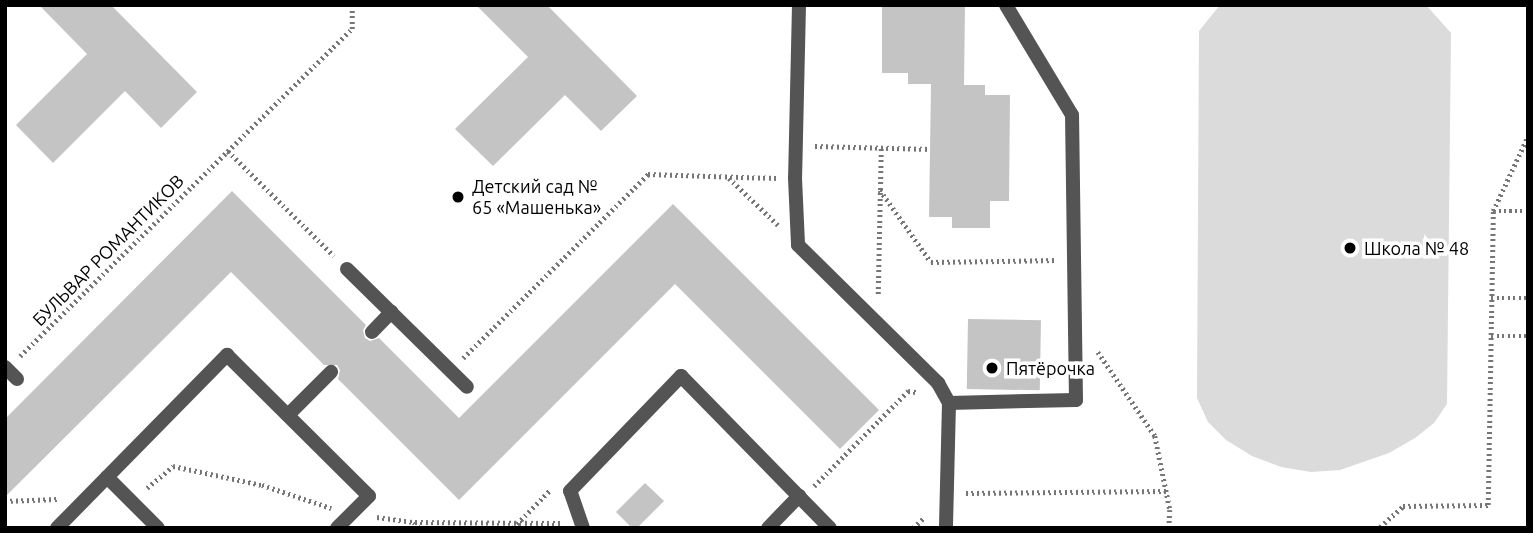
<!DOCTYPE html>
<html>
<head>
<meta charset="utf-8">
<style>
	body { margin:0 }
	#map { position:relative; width:1533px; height:533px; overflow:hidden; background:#fff; font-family:Ubuntu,sans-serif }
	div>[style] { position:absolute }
	.green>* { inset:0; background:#dbdbdb }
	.building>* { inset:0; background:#c4c4c4; transform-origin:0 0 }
	.path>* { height:4.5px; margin-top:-2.25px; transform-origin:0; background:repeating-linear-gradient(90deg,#767676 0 2px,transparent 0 5.5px) }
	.lane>* { height:14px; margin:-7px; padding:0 7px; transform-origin:7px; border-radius:7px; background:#545454 }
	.dots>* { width:19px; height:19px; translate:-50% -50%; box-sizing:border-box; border:4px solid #fff; border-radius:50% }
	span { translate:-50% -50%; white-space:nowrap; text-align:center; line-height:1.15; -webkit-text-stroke:7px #fff; paint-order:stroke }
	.poi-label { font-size:18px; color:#000 }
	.left { translate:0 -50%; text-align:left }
	.street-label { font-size:18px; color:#000 }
	.frame { position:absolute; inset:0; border:7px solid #000; pointer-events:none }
</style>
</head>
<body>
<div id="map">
	<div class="green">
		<i style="clip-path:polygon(1220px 5px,1426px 5px,1451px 33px,1447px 404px,1434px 423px,1415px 438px,1389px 453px,1340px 470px,1311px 472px,1281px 467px,1252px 456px,1226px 440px,1208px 422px,1197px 398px,1199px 31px)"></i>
	</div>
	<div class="building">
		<i style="clip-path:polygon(39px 5px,111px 5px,197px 92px,161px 128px,125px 91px,53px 163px,16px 125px,87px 54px)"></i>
		<i style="clip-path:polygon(476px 5px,547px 5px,637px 96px,601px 131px,565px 95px,493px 166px,455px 129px,528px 57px)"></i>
		<i style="clip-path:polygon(882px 5px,965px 5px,964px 85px,985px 85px,985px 95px,1010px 95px,1009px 201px,990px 201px,990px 228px,952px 228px,952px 217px,929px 217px,931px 84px,908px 84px,908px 73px,882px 73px)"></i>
		<i style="clip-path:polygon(232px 191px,366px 325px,363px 330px,365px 338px,370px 341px,379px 338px,459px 418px,673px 204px,879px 410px,840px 449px,675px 284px,459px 500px,338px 379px,340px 370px,337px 365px,324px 365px,231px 272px,5px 497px,5px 419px)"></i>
		<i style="left:968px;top:319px;width:73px;height:70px;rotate:1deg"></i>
		<i style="clip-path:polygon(645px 483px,664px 501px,637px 528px,632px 528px,616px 512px)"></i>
	</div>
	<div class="path">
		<i style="left:815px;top:146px;width:115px;rotate:1.5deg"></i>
		<i style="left:228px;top:151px;width:149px;rotate:44.7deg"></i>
		<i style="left:729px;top:178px;width:68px;rotate:43.8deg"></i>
		<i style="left:880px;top:190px;width:88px;rotate:54.7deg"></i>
		<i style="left:931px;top:262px;width:124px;rotate:-0.9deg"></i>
		<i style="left:1493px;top:211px;width:35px"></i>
		<i style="left:878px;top:294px;width:146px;rotate:-88.8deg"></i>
		<i style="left:1491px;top:298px;width:37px"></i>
		<i style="left:1491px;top:336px;width:37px"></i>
		<i style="left:1098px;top:352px;width:102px;rotate:55.8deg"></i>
		<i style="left:1155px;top:436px;width:76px;rotate:78.5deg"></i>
		<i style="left:1170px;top:510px;width:18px;rotate:93deg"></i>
		<i style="left:20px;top:356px;width:466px;rotate:-44.6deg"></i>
		<i style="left:352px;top:29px;width:24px;rotate:-90deg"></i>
		<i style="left:463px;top:358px;width:261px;rotate:-44.8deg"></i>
		<i style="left:648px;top:174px;width:129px;rotate:1.8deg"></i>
		<i style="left:814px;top:486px;width:134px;rotate:-45.3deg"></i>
		<i style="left:908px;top:391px;width:8px;rotate:7deg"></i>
		<i style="left:147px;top:488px;width:34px;rotate:-40deg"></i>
		<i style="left:173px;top:466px;width:91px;rotate:12.1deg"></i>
		<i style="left:262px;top:485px;width:73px;rotate:18.4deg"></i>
		<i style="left:966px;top:493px;width:200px;rotate:-0.6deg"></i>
		<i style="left:5px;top:501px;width:52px;rotate:-2.2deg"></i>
		<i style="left:377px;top:517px;width:37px;rotate:8deg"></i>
		<i style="left:414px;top:522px;width:8px;rotate:50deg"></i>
		<i style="left:415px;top:522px;width:145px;rotate:0.4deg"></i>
		<i style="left:1380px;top:527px;width:31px;rotate:-42deg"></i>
		<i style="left:1403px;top:506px;width:85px;rotate:-0.7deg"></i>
		<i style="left:1488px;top:505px;width:294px;rotate:-89deg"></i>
		<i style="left:1493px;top:211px;width:83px;rotate:-65deg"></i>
		<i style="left:513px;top:528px;width:53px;rotate:-45.8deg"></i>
		<i style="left:913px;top:528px;width:16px;rotate:-43deg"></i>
	</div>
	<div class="lane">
		<i style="left:799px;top:5px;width:173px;rotate:91.3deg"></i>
		<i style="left:795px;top:178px;width:67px;rotate:87.4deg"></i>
		<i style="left:798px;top:245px;width:197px;rotate:44.6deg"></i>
		<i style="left:938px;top:383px;width:23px;rotate:61deg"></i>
		<i style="left:949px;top:403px;width:125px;rotate:91.4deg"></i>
		<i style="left:347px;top:269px;width:168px;rotate:44.5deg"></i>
		<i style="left:372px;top:332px;width:28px;rotate:-46deg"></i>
		<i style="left:5px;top:367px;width:17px;rotate:45deg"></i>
		<i style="left:949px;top:403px;width:127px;rotate:-1.4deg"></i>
		<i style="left:1076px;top:400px;width:285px;rotate:-90.8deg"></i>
		<i style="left:1072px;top:115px;width:128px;rotate:-121deg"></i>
		<i style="left:288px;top:415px;width:61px;rotate:-45deg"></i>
		<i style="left:107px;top:477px;width:72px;rotate:45deg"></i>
		<i style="left:57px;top:528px;width:243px;rotate:-45.5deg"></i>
		<i style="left:227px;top:355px;width:200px;rotate:44.8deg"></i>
		<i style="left:369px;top:496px;width:45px;rotate:135deg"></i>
		<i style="left:583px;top:528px;width:39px;rotate:-109deg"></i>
		<i style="left:570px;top:491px;width:160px;rotate:-46deg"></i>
		<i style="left:681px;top:376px;width:213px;rotate:45.6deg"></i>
		<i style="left:768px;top:528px;width:45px;rotate:-45.9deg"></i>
	</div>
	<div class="dots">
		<i style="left:458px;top:197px;background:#000"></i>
		<i style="left:1350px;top:248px;background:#000"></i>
		<i style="left:992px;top:368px;background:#000"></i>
	</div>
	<div class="poi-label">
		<span class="left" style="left:472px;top:197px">Детский сад №<br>65 «Машенька»</span>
		<span class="left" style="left:1364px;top:248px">Школа № 48</span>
		<span class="left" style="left:1006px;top:368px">Пятёрочка</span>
	</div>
	<div class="street-label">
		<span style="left:108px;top:250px;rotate:-45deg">БУЛЬВАР РОМАНТИКОВ</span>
	</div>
	<div class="frame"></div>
</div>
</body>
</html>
